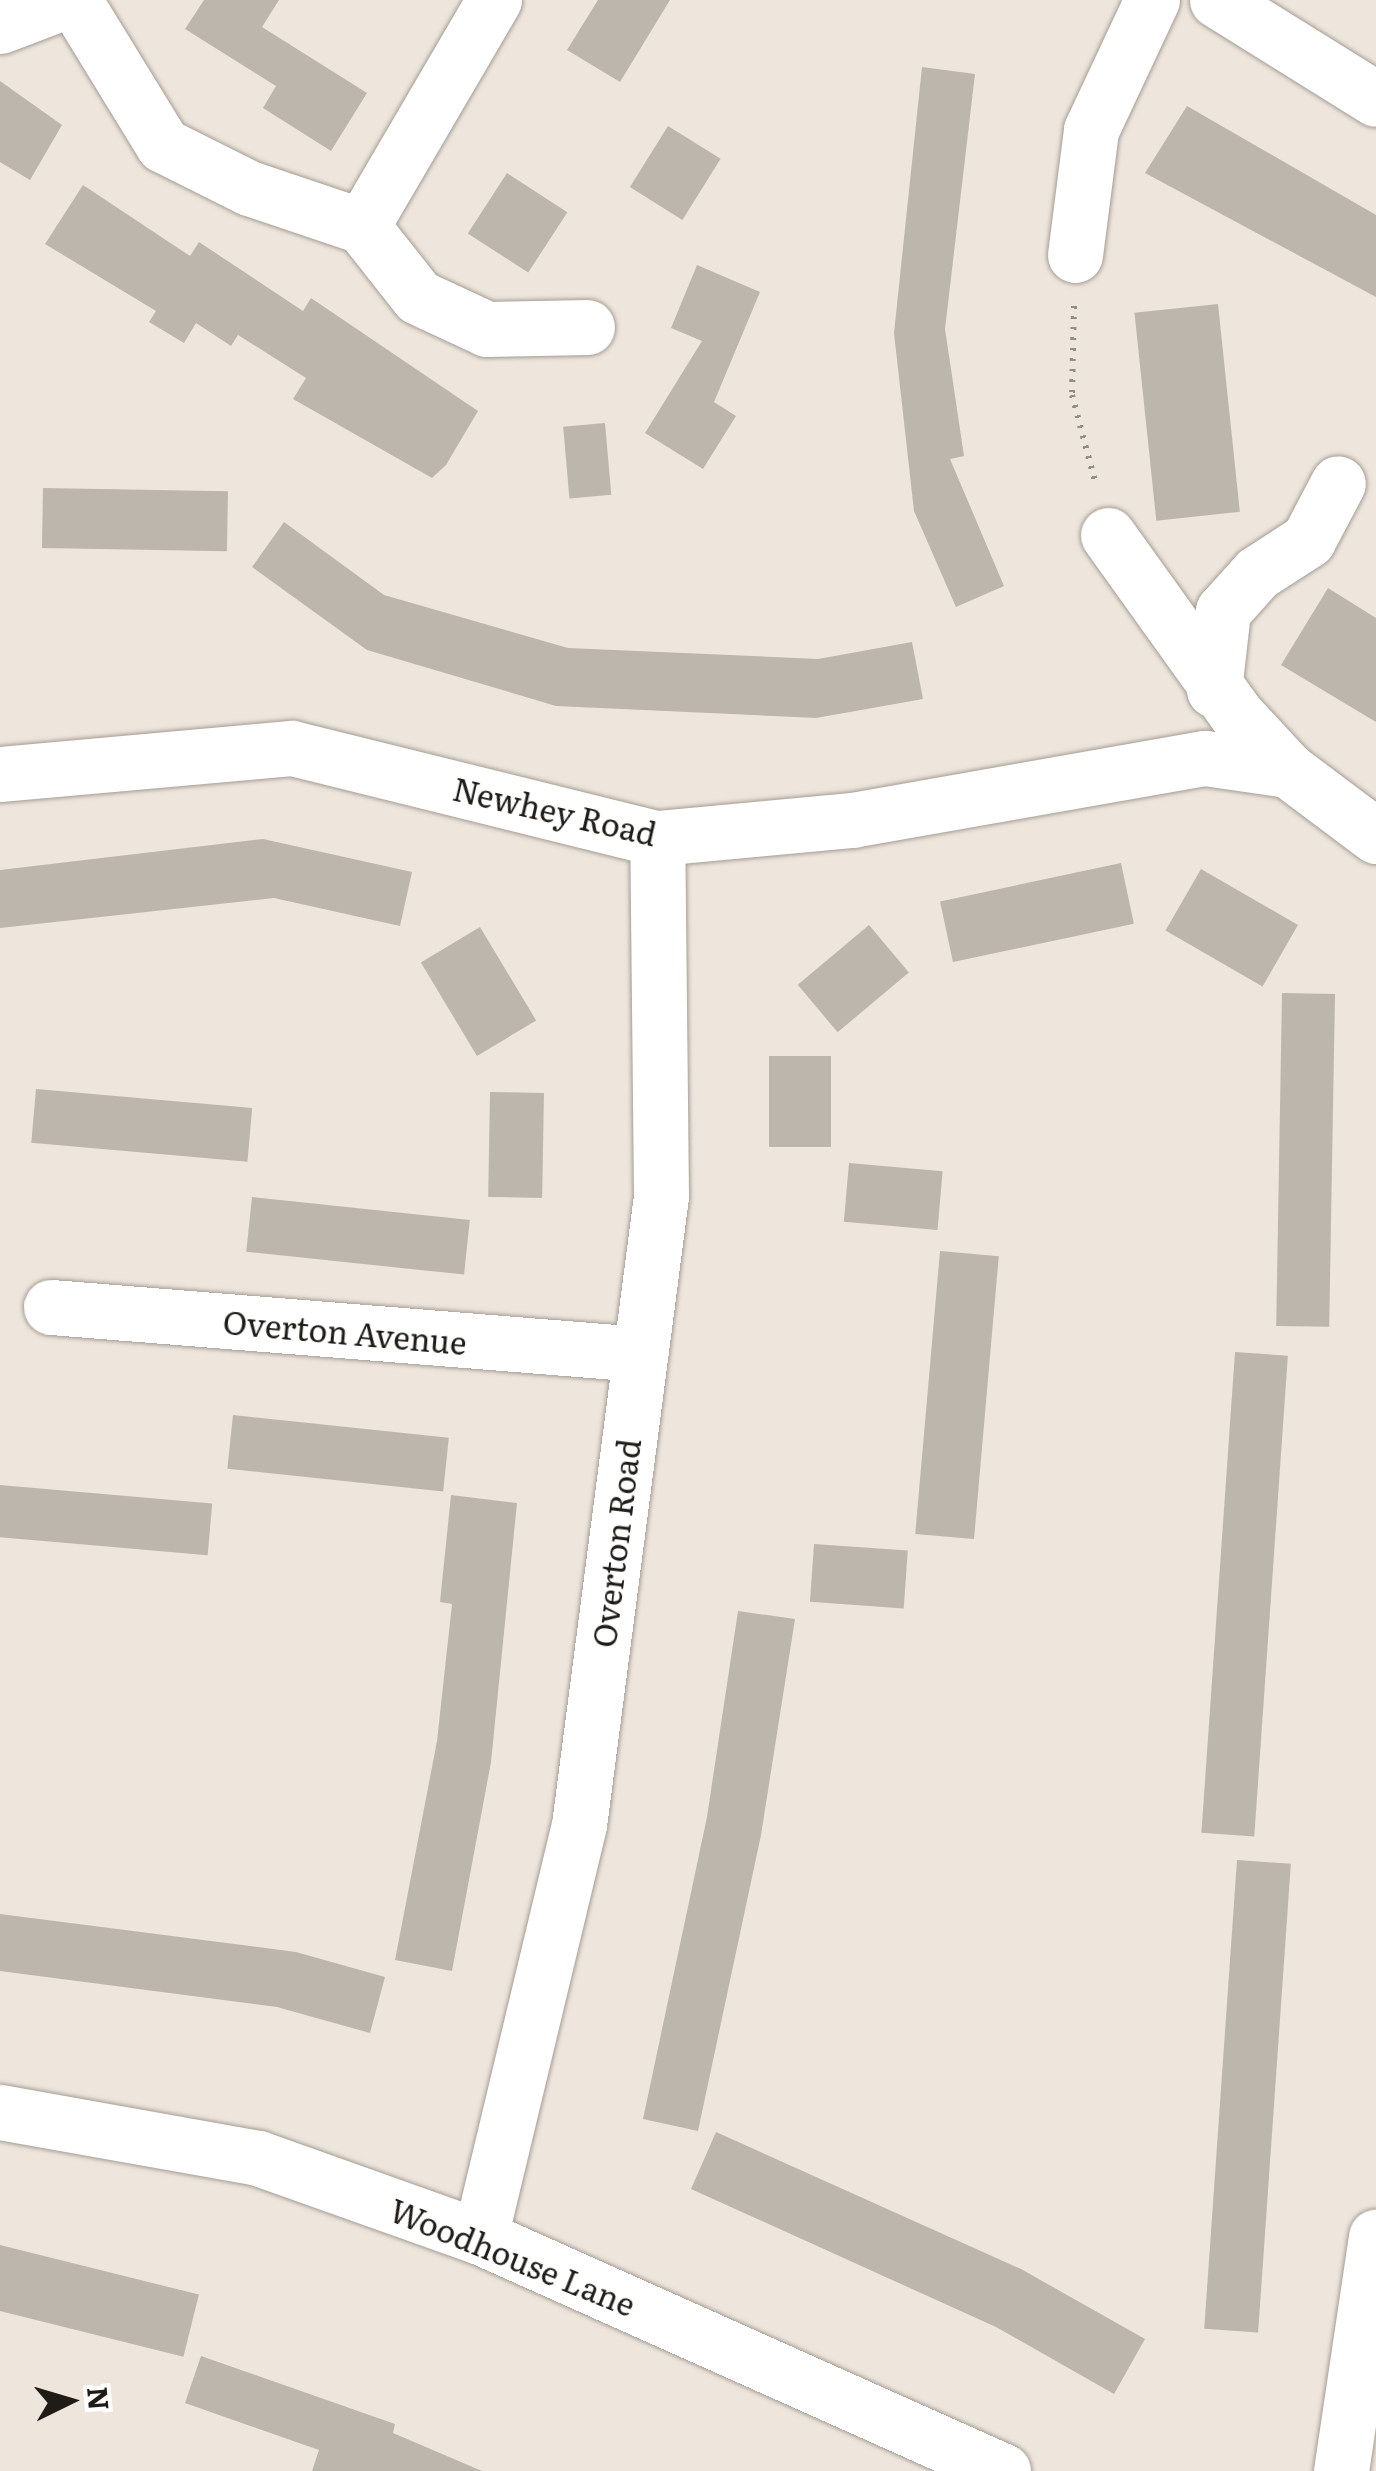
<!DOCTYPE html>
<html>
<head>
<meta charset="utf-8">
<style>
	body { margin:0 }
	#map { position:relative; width:1376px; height:2471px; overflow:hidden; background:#eee6dd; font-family:Literata,serif }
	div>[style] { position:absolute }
	.building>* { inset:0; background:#bdb6ad; transform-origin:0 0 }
	.path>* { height:6px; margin-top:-3px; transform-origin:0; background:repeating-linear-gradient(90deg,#928d86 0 2.5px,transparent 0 10.5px) }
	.roads { filter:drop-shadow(0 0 2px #a49d94) drop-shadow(0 0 2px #a49d94) }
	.minor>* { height:55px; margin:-27.5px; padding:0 27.5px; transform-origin:27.5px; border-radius:27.5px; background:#fff }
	span { translate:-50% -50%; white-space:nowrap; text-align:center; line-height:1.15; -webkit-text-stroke:10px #fff; paint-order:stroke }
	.street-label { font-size:32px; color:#1f1c18 }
	.north { position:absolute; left:20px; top:2351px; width:100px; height:100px; -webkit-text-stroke:8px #fff; paint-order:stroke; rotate:85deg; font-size:28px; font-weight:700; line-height:40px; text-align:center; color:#1f1c18 }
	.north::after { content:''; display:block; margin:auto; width:35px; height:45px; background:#1f1c18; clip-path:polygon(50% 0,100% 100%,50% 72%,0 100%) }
</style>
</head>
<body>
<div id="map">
	<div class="building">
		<i style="clip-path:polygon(204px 0,279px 0,262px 27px,367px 93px,331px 151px,263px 108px,276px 86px,185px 29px)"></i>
		<i style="clip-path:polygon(598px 0,670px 0,620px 82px,567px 50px)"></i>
		<i style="clip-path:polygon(922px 67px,975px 74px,945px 329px,964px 456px,950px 459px,1004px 586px,956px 607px,914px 511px,894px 333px)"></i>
		<i style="clip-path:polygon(0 81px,62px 125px,30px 180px,0 162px)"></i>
		<i style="clip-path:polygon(1187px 106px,1376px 215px,1376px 297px,1145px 173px)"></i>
		<i style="left:668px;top:126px;width:62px;height:72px;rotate:32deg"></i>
		<i style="left:507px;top:173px;width:72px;height:72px;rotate:33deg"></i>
		<i style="clip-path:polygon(83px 185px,190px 256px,199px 242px,303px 311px,311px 298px,478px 411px,446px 465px,432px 478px,293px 399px,306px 378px,238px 335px,231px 346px,196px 323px,184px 343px,149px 322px,156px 311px,45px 244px)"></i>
		<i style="clip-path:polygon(697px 265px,760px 292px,714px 402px,736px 416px,703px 469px,645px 433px,702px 341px,671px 328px)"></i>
		<i style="left:1218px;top:304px;width:209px;height:84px;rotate:84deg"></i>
		<i style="left:605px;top:423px;width:72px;height:42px;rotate:85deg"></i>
		<i style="left:43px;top:488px;width:185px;height:60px;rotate:1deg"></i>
		<i style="clip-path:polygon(284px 522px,384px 595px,568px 648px,818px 659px,912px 642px,923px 699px,816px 718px,556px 706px,367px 650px,252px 567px)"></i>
		<i style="clip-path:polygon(1328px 588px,1376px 618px,1376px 722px,1281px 665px)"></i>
		<i style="clip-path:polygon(263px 839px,412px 872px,400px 926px,274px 898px,0 928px,0 870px)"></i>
		<i style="left:1121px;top:863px;width:62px;height:185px;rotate:78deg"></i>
		<i style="left:1201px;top:869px;width:112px;height:71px;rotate:30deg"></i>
		<i style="left:869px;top:925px;width:62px;height:93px;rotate:50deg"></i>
		<i style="left:480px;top:927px;width:109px;height:69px;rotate:59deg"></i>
		<i style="left:1282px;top:993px;width:53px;height:333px;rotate:1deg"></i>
		<i style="left:769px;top:1056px;width:62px;height:91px"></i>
		<i style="left:36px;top:1089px;width:217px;height:54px;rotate:5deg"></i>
		<i style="left:490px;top:1092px;width:54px;height:105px;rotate:1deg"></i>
		<i style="left:849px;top:1163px;width:94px;height:59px;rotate:5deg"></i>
		<i style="left:252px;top:1197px;width:219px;height:55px;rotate:6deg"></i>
		<i style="left:940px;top:1251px;width:59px;height:284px;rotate:5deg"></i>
		<i style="left:1235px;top:1352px;width:53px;height:482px;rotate:4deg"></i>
		<i style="left:233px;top:1415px;width:217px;height:54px;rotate:6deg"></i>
		<i style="left:0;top:1485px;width:213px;height:52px;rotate:5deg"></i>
		<i style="clip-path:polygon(451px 1495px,517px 1503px,491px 1762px,452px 1971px,395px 1960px,437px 1741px,452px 1604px,440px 1602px)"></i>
		<i style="left:814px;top:1544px;width:94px;height:58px;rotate:4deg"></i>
		<i style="clip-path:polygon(738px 1611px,795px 1619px,761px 1835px,698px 2131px,643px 2119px,707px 1817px)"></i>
		<i style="left:1237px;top:1860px;width:54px;height:470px;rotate:4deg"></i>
		<i style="clip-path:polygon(0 1914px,296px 1952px,385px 1977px,370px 2033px,277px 2007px,0 1971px)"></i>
		<i style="clip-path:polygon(716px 2132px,1021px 2269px,1145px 2339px,1114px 2394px,996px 2327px,691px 2189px)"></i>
		<i style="left:0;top:2245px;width:205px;height:64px;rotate:14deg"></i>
		<i style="clip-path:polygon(201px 2356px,395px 2424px,393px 2433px,482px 2471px,312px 2471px,319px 2450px,185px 2403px)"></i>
	</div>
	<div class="path">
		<i style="left:1074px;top:306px;width:89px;rotate:91.3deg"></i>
		<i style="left:1072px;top:395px;width:93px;rotate:75.1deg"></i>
	</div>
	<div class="roads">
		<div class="minor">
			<i style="left:74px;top:0;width:170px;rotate:58.5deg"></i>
			<i style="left:163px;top:145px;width:96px;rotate:26.6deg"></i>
			<i style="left:249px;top:188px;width:119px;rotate:18.6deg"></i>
			<i style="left:494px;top:0;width:262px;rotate:120.3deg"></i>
			<i style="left:362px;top:226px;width:90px;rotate:51.7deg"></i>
			<i style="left:418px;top:297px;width:76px;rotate:24.9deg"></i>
			<i style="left:487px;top:329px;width:100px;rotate:-1.1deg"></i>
			<i style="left:1217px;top:0;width:187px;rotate:31.9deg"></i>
			<i style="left:0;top:26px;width:73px;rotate:-20.9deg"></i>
			<i style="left:1075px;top:255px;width:126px;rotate:-82.7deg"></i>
			<i style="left:1091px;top:130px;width:144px;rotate:-64.9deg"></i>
			<i style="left:1108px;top:535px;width:220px;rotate:54.4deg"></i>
			<i style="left:1236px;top:714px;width:76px;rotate:47.1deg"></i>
			<i style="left:1288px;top:770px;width:110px;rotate:36.9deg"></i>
			<i style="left:1214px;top:690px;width:80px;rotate:-83.5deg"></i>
			<i style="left:1223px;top:611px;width:51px;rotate:-48.2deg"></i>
			<i style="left:1257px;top:573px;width:61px;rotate:-32.9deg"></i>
			<i style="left:1308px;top:540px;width:64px;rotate:-62.2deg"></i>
			<i style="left:0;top:774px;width:293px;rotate:-5.1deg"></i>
			<i style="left:292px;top:748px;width:376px;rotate:13.9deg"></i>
			<i style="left:657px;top:838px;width:196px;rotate:-5.3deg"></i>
			<i style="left:852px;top:820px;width:358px;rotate:-10deg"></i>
			<i style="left:1205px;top:758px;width:84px;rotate:8.2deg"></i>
			<i style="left:51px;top:1307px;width:591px;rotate:4.56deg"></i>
			<i style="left:0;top:2112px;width:262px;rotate:10.1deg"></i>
			<i style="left:258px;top:2158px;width:236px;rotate:19.6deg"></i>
			<i style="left:480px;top:2237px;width:573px;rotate:24.1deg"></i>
			<i style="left:480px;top:2237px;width:424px;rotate:-76.5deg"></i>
			<i style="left:579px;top:1825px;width:634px;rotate:-82.57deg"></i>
			<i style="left:661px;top:1196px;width:358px;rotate:-90.6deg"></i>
			<i style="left:1341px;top:2471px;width:237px;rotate:-81.5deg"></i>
		</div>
	</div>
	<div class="street-label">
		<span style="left:555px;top:810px;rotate:13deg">Newhey Road</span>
		<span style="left:345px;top:1331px;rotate:5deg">Overton Avenue</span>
		<span style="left:615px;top:1543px;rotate:-83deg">Overton Road</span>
		<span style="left:513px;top:2256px;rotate:22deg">Woodhouse Lane</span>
	</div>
	<div class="north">N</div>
</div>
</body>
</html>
